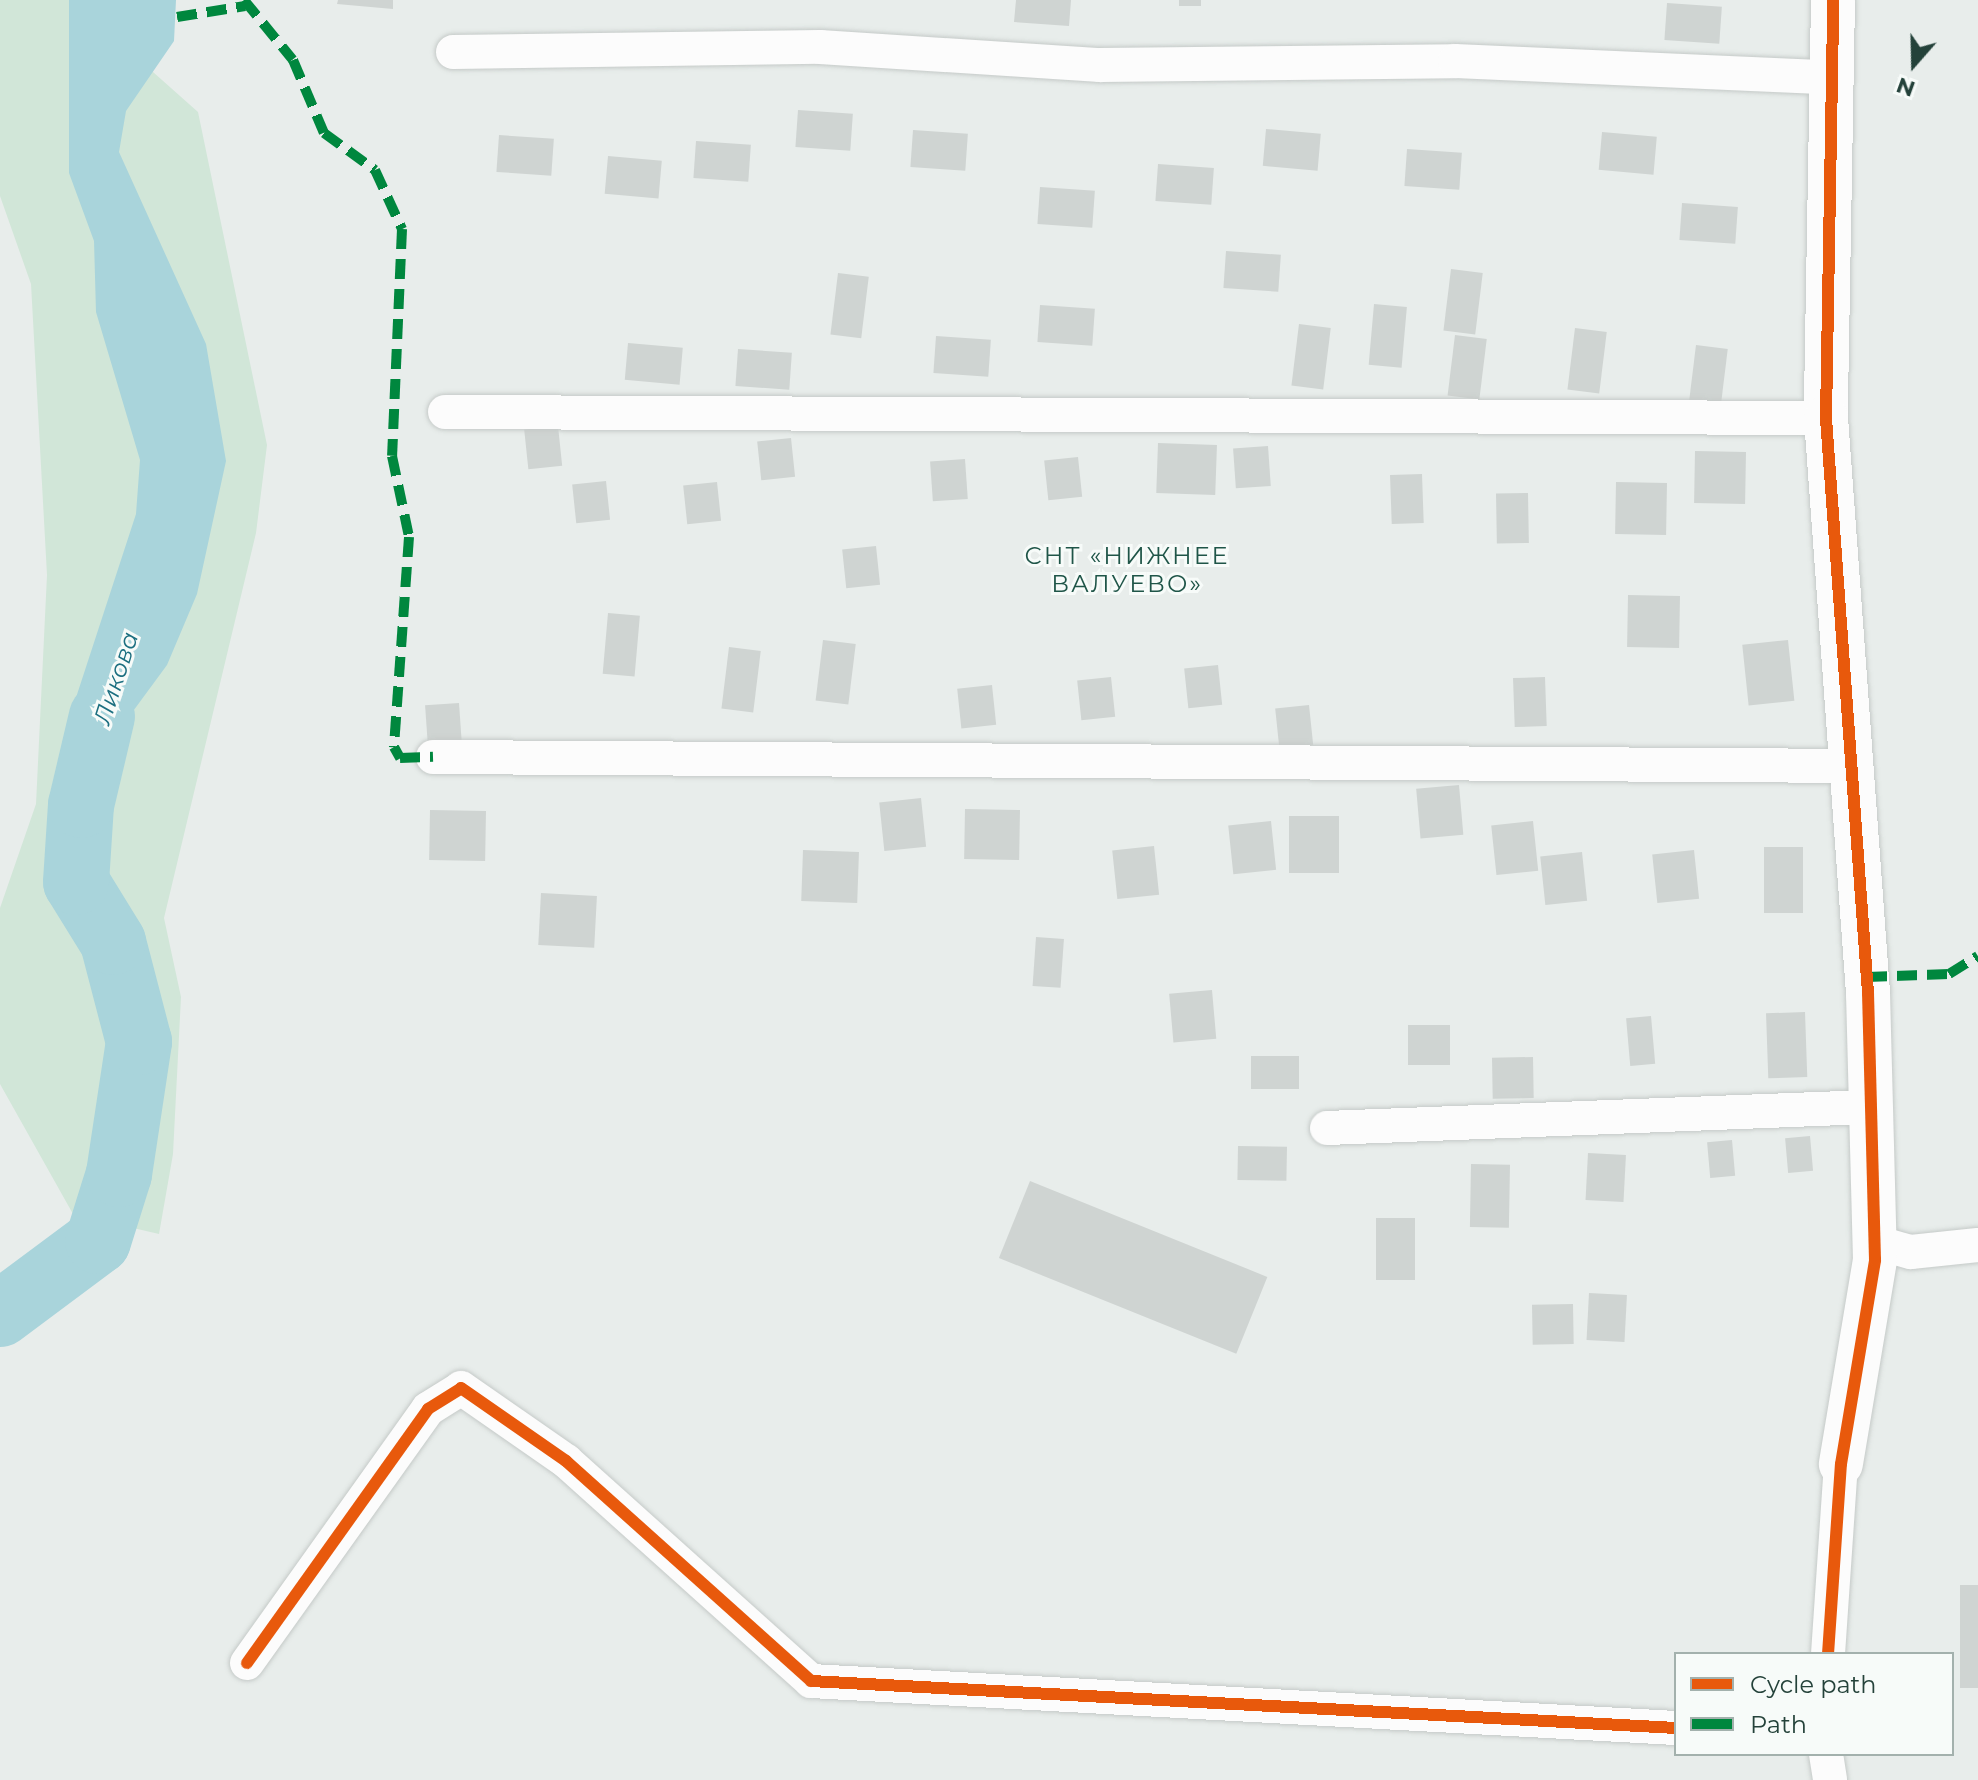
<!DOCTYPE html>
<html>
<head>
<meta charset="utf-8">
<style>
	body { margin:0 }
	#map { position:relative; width:1978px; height:1780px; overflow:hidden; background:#e8edeb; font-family:Montserrat,sans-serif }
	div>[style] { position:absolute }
	.green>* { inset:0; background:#d1e6d8 }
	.water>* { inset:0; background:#a9d4db }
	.river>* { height:66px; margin:-33px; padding:0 33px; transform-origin:33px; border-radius:33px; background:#a9d4db }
	.building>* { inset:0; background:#cfd4d2; transform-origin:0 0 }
	.roads { filter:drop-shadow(0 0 2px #c5cac8) drop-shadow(0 0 2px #c5cac8) }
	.street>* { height:34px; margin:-17px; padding:0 17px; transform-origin:17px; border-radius:17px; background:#fcfcfc }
	.secondary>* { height:44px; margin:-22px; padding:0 22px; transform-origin:22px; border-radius:22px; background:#fcfcfc }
	.quiet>* { height:10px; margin-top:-5px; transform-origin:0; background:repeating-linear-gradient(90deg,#00873e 0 20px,transparent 0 30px) }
	.cycleway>* { height:12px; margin:-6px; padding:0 6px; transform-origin:6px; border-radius:6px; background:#e8590c }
	span { translate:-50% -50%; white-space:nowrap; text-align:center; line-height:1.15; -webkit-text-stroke:6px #f7fbf9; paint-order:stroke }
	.neighbourhood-label { font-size:24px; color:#1f5548; letter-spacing:2px }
	.water-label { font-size:24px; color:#1c6f80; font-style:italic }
	.legend { position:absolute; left:1674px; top:1652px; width:280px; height:104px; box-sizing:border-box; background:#f7fbf9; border:2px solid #a3b1ad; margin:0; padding:10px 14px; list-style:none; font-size:24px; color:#24423a }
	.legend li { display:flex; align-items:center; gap:16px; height:40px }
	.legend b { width:40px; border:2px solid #a3b1ad }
	.north { position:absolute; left:1874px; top:24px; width:80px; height:80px; -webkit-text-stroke:6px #f7fbf9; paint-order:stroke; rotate:200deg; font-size:22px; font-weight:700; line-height:32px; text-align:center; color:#24423a }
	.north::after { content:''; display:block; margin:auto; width:28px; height:36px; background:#24423a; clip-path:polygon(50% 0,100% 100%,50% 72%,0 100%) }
</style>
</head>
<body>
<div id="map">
	<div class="green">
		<i style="clip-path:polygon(0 0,72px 0,198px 112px,267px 445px,256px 533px,164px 918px,181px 997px,173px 1154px,159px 1234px,73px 1214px,0 1084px,0 908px,36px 804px,47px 575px,31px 284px,0 196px)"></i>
	</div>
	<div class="water">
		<i style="clip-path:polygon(69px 0,176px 0,174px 41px,126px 111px,119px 152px,206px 344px,226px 461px,197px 594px,167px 665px,128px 718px,108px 772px,81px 805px,69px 719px,136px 514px,140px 460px,96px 312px,94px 241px,69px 173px)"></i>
	</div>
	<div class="river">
		<i style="left:0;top:1314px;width:122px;rotate:-36.7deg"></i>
		<i style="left:98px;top:1241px;width:70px;rotate:-72.6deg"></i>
		<i style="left:119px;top:1174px;width:134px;rotate:-81.4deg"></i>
		<i style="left:139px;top:1042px;width:103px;rotate:-104.6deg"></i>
		<i style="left:113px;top:942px;width:70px;rotate:-121.7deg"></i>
		<i style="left:76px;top:882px;width:77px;rotate:-86.3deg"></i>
		<i style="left:81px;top:805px;width:91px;rotate:-76.7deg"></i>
	</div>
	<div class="building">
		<i style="clip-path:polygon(338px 0,393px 0,393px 9px,337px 4px)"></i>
		<i style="clip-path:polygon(1016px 0,1071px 0,1069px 26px,1014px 22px)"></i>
		<i style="left:1179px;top:0;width:22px;height:6px"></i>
		<i style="left:1667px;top:3px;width:55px;height:37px;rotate:4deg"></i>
		<i style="left:798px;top:110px;width:55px;height:37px;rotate:4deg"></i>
		<i style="left:1266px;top:129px;width:55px;height:37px;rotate:5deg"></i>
		<i style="left:913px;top:130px;width:55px;height:37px;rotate:4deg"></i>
		<i style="left:1602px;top:132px;width:55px;height:38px;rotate:5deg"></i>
		<i style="left:499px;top:135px;width:55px;height:37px;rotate:4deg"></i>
		<i style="left:696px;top:141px;width:55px;height:37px;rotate:4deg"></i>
		<i style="left:1407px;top:149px;width:55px;height:37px;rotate:4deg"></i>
		<i style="left:608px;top:156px;width:54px;height:38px;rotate:5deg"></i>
		<i style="left:1158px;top:164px;width:56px;height:37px;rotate:4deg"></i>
		<i style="left:1040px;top:187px;width:55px;height:37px;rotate:4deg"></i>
		<i style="left:1682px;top:203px;width:56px;height:37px;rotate:4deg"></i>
		<i style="left:1226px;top:251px;width:55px;height:37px;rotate:4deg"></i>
		<i style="left:1451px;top:269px;width:32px;height:62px;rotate:7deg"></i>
		<i style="left:838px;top:273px;width:31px;height:62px;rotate:7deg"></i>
		<i style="left:1374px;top:304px;width:33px;height:61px;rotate:5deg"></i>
		<i style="left:1040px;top:305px;width:55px;height:37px;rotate:4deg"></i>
		<i style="left:1299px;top:324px;width:32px;height:62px;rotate:7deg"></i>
		<i style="left:1575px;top:328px;width:32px;height:62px;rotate:7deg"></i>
		<i style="left:1455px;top:335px;width:32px;height:61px;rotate:7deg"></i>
		<i style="left:936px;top:336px;width:55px;height:37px;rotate:4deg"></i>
		<i style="left:628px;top:343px;width:55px;height:37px;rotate:5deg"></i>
		<i style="left:1696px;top:345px;width:32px;height:62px;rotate:7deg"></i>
		<i style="left:738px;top:349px;width:54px;height:37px;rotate:4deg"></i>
		<i style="left:558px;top:426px;width:40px;height:34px;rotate:84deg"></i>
		<i style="left:791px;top:438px;width:39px;height:34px;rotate:84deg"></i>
		<i style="left:1158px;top:443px;width:59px;height:50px;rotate:2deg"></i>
		<i style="left:1268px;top:446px;width:40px;height:35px;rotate:86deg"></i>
		<i style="left:1695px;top:451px;width:51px;height:52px;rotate:1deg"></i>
		<i style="left:1078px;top:457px;width:40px;height:34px;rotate:84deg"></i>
		<i style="left:965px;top:459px;width:40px;height:35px;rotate:86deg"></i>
		<i style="left:1422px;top:474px;width:49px;height:32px;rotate:88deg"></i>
		<i style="left:606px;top:481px;width:39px;height:34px;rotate:84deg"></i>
		<i style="left:717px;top:482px;width:39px;height:34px;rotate:84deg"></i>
		<i style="left:1616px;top:482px;width:51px;height:52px;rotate:1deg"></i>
		<i style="left:1528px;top:493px;width:50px;height:32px;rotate:89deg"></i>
		<i style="left:876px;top:546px;width:39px;height:34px;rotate:84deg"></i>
		<i style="left:1628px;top:595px;width:52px;height:52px;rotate:1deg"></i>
		<i style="left:608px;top:613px;width:32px;height:61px;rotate:5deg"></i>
		<i style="left:823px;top:640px;width:33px;height:61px;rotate:7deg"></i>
		<i style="left:1788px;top:640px;width:61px;height:46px;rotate:84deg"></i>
		<i style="left:729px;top:647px;width:32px;height:62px;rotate:7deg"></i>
		<i style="left:1218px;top:665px;width:40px;height:34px;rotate:84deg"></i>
		<i style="left:1111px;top:677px;width:40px;height:34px;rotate:84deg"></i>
		<i style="left:1545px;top:677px;width:49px;height:32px;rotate:88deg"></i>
		<i style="left:992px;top:685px;width:40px;height:35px;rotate:84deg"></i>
		<i style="left:459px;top:703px;width:40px;height:34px;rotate:86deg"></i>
		<i style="left:1309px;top:705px;width:40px;height:34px;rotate:84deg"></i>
		<i style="left:1459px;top:785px;width:50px;height:43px;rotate:85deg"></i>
		<i style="left:921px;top:798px;width:49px;height:42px;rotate:84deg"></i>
		<i style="left:965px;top:809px;width:55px;height:50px;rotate:1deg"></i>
		<i style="left:430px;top:810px;width:56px;height:50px;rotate:1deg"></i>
		<i style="left:1289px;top:816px;width:50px;height:57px"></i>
		<i style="left:1271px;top:821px;width:49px;height:43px;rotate:84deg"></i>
		<i style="left:1533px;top:821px;width:50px;height:42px;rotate:84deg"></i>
		<i style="left:1154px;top:846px;width:49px;height:42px;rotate:84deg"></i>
		<i style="left:1764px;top:847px;width:39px;height:66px"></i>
		<i style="left:803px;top:850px;width:56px;height:51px;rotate:2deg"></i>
		<i style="left:1694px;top:850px;width:49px;height:42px;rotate:84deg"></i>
		<i style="left:1582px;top:852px;width:49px;height:42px;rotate:84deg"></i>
		<i style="left:541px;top:893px;width:56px;height:52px;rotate:3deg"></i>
		<i style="left:1036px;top:937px;width:28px;height:49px;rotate:4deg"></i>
		<i style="left:1212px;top:990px;width:49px;height:43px;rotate:85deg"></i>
		<i style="left:1805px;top:1012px;width:65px;height:39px;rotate:88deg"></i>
		<i style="left:1651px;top:1016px;width:48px;height:25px;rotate:85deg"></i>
		<i style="left:1450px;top:1025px;width:40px;height:42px;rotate:90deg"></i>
		<i style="left:1251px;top:1056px;width:48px;height:33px"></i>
		<i style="left:1533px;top:1057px;width:41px;height:41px;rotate:89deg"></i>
		<i style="left:1810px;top:1136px;width:35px;height:25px;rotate:85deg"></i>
		<i style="left:1732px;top:1140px;width:36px;height:25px;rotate:85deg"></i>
		<i style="left:1238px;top:1146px;width:49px;height:34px;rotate:1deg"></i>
		<i style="left:1588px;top:1153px;width:38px;height:47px;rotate:3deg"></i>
		<i style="left:1471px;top:1164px;width:39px;height:63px;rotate:1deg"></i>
		<i style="left:1030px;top:1181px;width:256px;height:83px;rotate:22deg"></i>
		<i style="left:1376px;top:1218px;width:39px;height:62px"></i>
		<i style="left:1589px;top:1293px;width:38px;height:47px;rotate:3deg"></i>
		<i style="left:1573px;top:1304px;width:40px;height:41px;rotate:89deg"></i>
		<i style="left:1960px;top:1585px;width:18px;height:103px"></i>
	</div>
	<div class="roads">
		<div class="street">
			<i style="left:453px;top:52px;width:367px;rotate:-0.8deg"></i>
			<i style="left:820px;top:47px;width:281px;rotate:3.7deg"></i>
			<i style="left:1100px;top:65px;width:355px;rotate:-0.6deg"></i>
			<i style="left:1455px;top:61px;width:371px;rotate:2.5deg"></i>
			<i style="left:445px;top:412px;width:1381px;rotate:0.25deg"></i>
			<i style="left:433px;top:757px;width:1420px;rotate:0.36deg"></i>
			<i style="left:1327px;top:1128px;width:541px;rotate:-2.22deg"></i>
			<i style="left:1875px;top:1242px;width:37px;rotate:16deg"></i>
			<i style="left:1911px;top:1252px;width:67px;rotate:-6deg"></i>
			<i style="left:1828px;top:1654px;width:190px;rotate:-86.1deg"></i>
			<i style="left:247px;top:1663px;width:312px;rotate:-54.5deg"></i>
			<i style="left:428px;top:1409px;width:39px;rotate:-32deg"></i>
			<i style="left:461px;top:1388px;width:128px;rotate:34.8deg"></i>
			<i style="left:566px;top:1461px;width:329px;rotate:41.9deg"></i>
			<i style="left:811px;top:1681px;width:866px;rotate:3.11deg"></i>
			<i style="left:1826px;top:1754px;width:26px;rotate:81deg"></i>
		</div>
		<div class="secondary">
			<i style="left:1833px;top:0;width:418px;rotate:91deg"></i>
			<i style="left:1826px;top:418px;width:577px;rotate:85.82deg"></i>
			<i style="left:1868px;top:993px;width:267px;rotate:88.5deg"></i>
			<i style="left:1875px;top:1260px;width:207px;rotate:99.5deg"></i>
		</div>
	</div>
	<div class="quiet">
		<i style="left:244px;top:0;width:77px;rotate:50.8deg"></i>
		<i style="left:293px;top:60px;width:79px;rotate:67deg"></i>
		<i style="left:324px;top:133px;width:63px;rotate:36deg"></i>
		<i style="left:375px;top:170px;width:65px;rotate:65.4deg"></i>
		<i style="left:402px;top:229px;width:227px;rotate:92.5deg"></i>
		<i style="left:392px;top:456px;width:83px;rotate:78.1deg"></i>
		<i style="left:409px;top:537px;width:211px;rotate:94.1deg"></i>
		<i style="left:394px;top:747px;width:13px;rotate:61deg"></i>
		<i style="left:400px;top:758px;width:33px;rotate:-2deg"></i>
		<i style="left:177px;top:17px;width:69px;rotate:-9.2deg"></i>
		<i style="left:1867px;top:977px;width:82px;rotate:-2.1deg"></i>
		<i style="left:1949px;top:974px;width:34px;rotate:-32deg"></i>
	</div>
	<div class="cycleway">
		<i style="left:1828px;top:1654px;width:190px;rotate:-86.1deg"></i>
		<i style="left:1841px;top:1464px;width:207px;rotate:-80.5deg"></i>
		<i style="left:1875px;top:1260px;width:267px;rotate:-91.5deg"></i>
		<i style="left:1868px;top:993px;width:577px;rotate:-94.18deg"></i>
		<i style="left:1826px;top:418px;width:418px;rotate:-89deg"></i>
		<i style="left:247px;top:1663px;width:312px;rotate:-54.5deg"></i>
		<i style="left:428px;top:1409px;width:39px;rotate:-32deg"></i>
		<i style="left:461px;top:1388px;width:128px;rotate:34.8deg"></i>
		<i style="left:566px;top:1461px;width:329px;rotate:41.9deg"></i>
		<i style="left:811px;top:1681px;width:866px;rotate:3.11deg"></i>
	</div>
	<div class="neighbourhood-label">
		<span style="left:1127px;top:570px">СНТ «НИЖНЕЕ<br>ВАЛУЕВО»</span>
	</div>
	<div class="water-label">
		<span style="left:116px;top:678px;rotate:-72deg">Ликова</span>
	</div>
	<ul class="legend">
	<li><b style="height:10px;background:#e8590c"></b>Cycle path</li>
	<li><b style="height:10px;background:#00873e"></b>Path</li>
	</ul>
	<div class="north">N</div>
</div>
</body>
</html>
